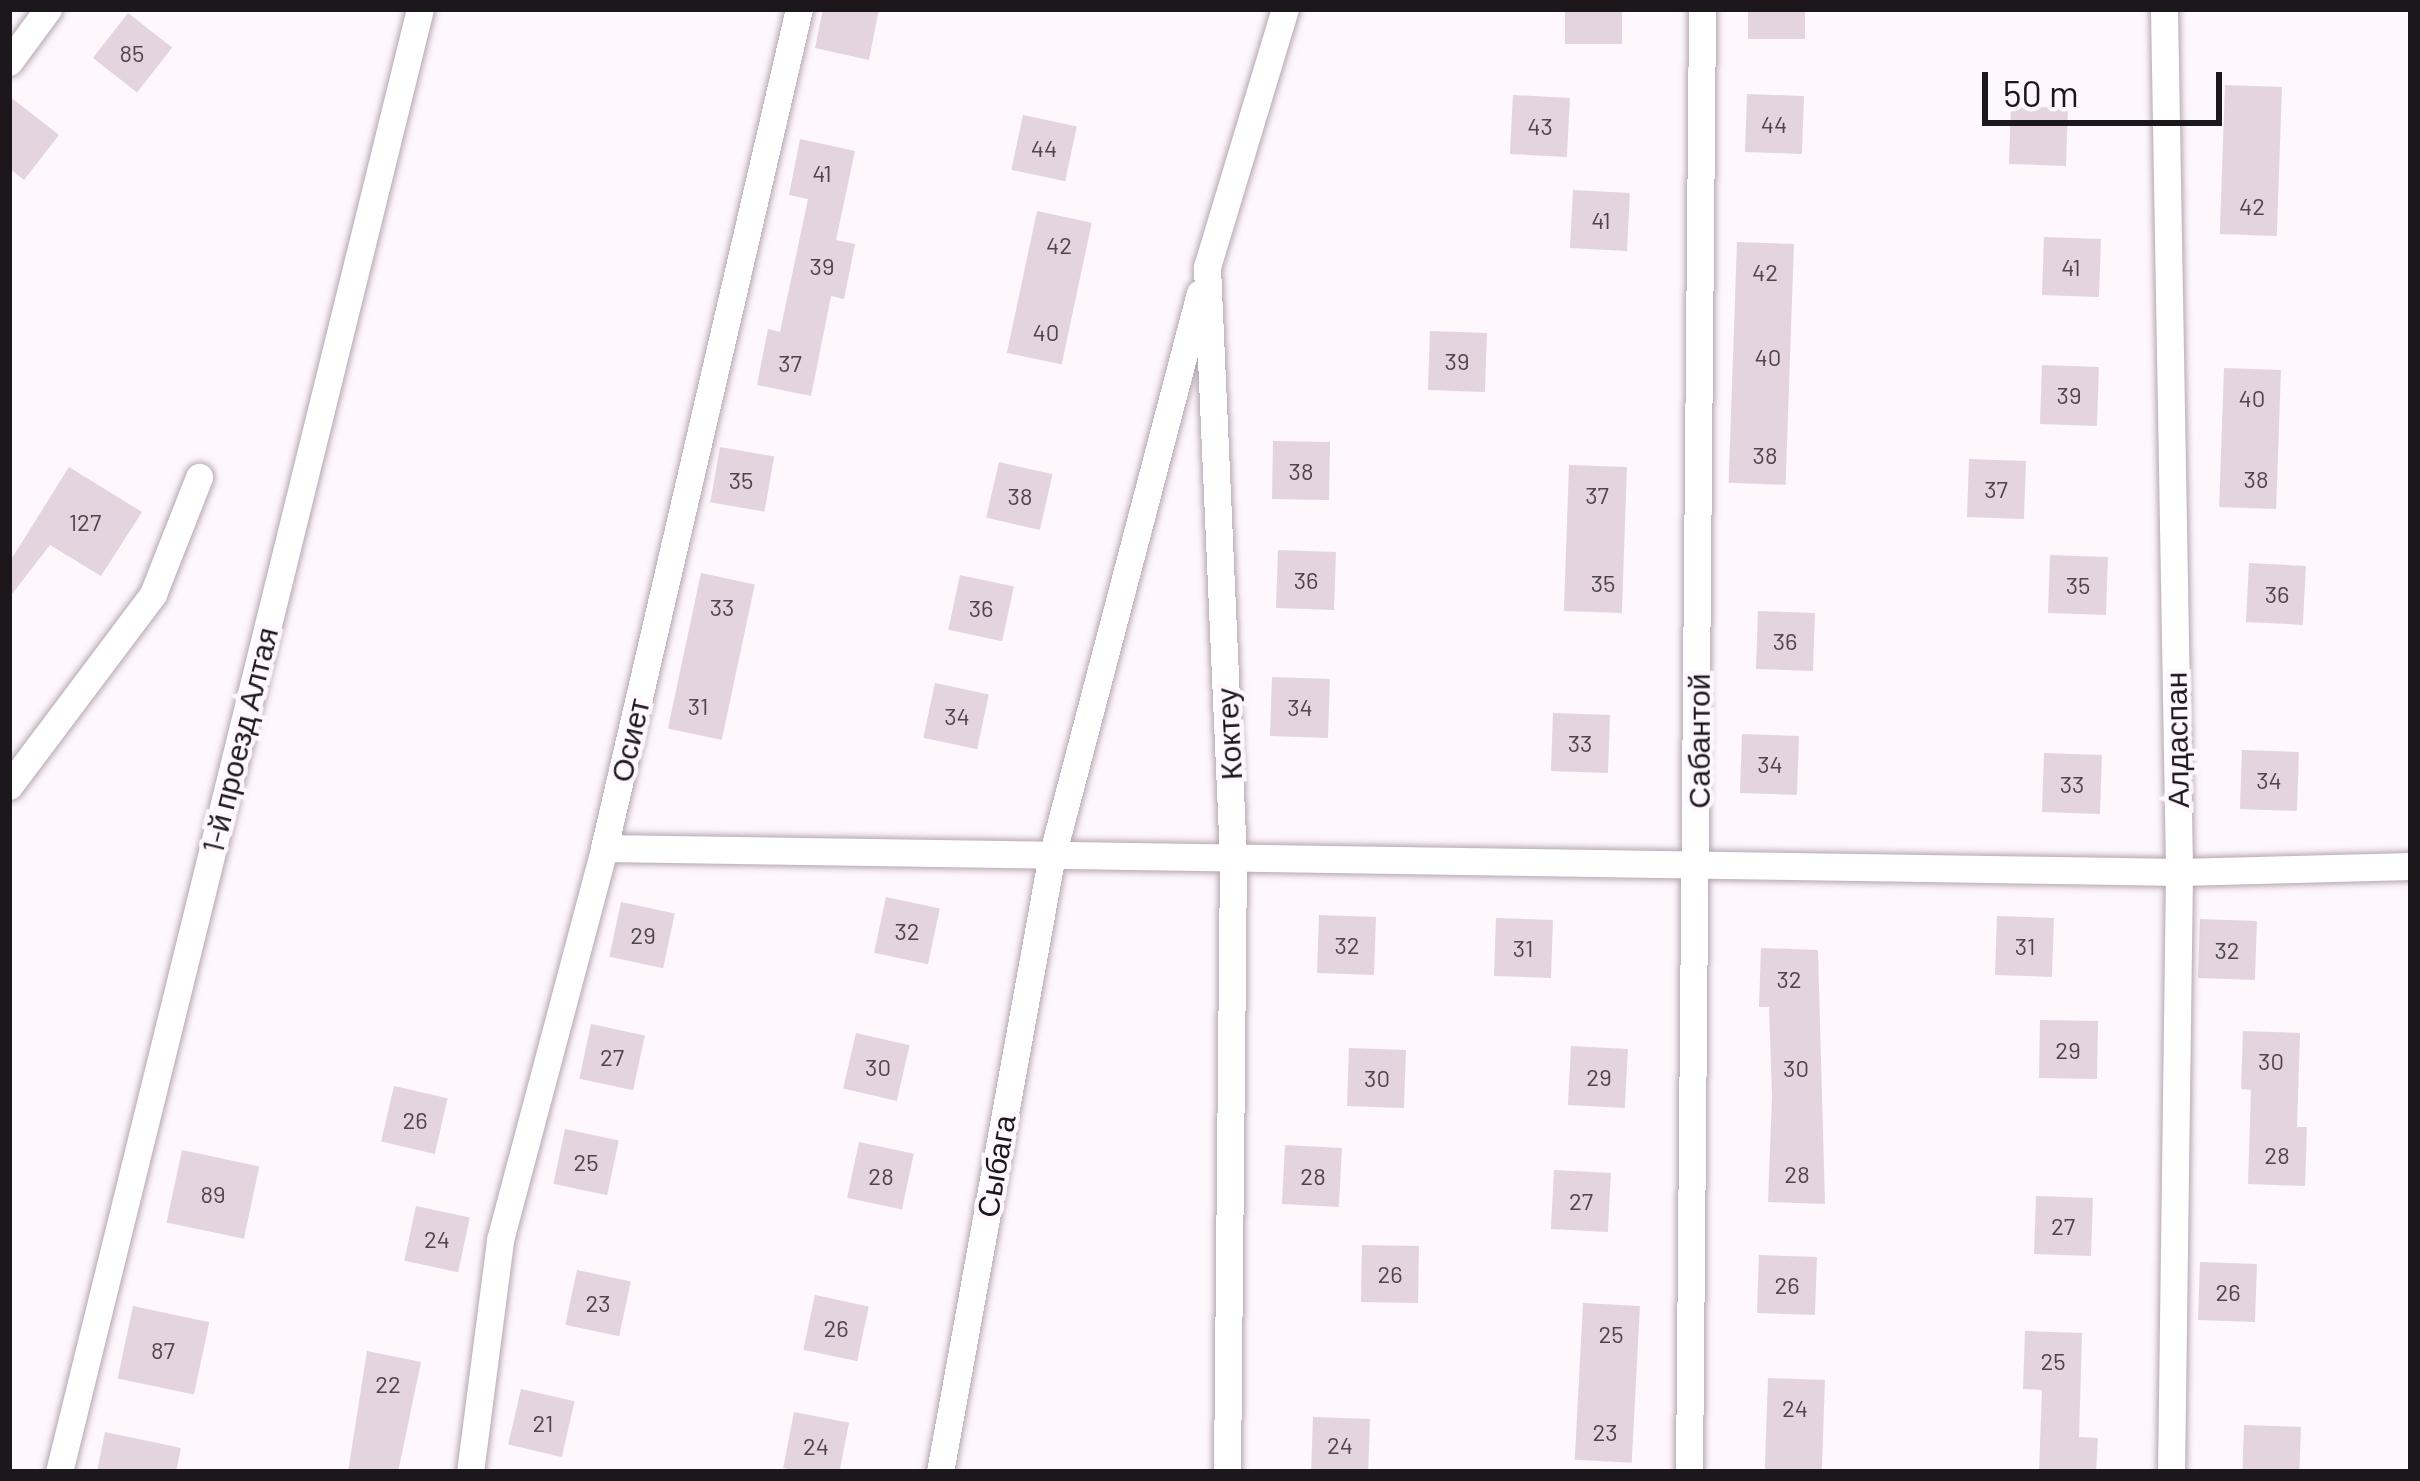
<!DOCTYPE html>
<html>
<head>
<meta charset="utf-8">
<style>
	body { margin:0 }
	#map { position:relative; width:2420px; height:1481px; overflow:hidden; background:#fef7fc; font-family:Barlow,sans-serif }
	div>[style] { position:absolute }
	.building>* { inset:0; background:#e4d4e0; transform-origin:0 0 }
	.roads { filter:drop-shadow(0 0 3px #b5a6b1) drop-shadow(0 0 3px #b5a6b1) }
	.street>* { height:27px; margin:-13.5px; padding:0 13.5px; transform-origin:13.5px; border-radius:13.5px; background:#fff }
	span { translate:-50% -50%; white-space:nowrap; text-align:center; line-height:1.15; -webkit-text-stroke:9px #fef7fc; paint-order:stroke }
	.number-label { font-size:24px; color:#4e464c }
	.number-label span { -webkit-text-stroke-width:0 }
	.street-label { font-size:30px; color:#1c171b }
	.frame { position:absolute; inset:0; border:12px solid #1c171b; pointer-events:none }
	.scale { position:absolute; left:1982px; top:72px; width:240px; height:54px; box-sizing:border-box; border:6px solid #1c171b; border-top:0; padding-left:15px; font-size:36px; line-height:42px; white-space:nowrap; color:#1c171b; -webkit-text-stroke:9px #fef7fc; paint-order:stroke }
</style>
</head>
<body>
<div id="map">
	<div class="building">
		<i style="clip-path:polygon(823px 9px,879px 9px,869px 60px,815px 48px)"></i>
		<i style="left:1565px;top:9px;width:57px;height:35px"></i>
		<i style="left:1748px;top:9px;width:57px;height:30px"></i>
		<i style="left:128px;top:13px;width:56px;height:57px;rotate:38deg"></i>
		<i style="left:2225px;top:85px;width:57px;height:149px;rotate:2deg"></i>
		<i style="left:1747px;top:94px;width:57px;height:58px;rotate:2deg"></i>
		<i style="left:1513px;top:95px;width:57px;height:59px;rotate:3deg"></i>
		<i style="clip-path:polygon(9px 96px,59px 135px,24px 180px,9px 168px)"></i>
		<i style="left:2011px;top:106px;width:57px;height:58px;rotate:2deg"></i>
		<i style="left:1023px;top:115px;width:55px;height:56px;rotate:12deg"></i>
		<i style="clip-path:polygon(800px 139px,855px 151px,836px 240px,855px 244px,844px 299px,831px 296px,811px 396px,757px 385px,768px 329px,780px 332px,808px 199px,789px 195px)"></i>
		<i style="left:1573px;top:190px;width:57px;height:58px;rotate:3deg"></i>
		<i style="left:1037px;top:211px;width:56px;height:145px;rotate:12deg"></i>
		<i style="left:2044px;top:237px;width:57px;height:58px;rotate:2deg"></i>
		<i style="left:1737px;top:242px;width:57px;height:241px;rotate:2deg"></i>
		<i style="left:1430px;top:331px;width:57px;height:59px;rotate:2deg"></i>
		<i style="left:2042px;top:365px;width:57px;height:59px;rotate:2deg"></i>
		<i style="left:2224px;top:368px;width:57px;height:139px;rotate:2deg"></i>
		<i style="left:1273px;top:441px;width:57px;height:58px;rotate:1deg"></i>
		<i style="left:720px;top:447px;width:55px;height:56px;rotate:10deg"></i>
		<i style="left:1969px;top:459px;width:57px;height:58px;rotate:2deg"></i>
		<i style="left:999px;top:462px;width:55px;height:57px;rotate:13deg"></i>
		<i style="left:1569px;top:465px;width:58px;height:146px;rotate:2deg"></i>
		<i style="clip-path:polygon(69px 467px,142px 512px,101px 576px,50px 545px,9px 598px,9px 563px)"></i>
		<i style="left:1278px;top:550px;width:58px;height:58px;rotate:2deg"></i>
		<i style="left:2050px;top:555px;width:58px;height:58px;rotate:2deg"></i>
		<i style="left:2249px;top:563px;width:57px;height:59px;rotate:3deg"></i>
		<i style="left:701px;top:573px;width:55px;height:159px;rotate:12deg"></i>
		<i style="left:960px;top:575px;width:55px;height:56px;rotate:12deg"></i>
		<i style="left:1758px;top:611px;width:57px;height:58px;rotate:2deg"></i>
		<i style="left:1272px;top:677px;width:58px;height:59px;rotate:2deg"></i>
		<i style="left:935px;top:683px;width:55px;height:56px;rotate:12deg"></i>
		<i style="left:1553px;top:713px;width:57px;height:58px;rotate:2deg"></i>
		<i style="left:1742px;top:734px;width:57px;height:59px;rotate:2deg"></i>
		<i style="left:2242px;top:750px;width:57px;height:59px;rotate:2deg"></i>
		<i style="left:2044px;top:753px;width:58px;height:59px;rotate:2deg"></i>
		<i style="left:886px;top:897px;width:55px;height:57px;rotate:12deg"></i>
		<i style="left:621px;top:902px;width:55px;height:56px;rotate:12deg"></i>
		<i style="left:1319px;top:915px;width:57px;height:58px;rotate:2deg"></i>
		<i style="left:1997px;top:916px;width:57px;height:59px;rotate:2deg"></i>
		<i style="left:1496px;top:918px;width:57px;height:58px;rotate:2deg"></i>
		<i style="left:2200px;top:919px;width:57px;height:59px;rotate:2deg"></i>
		<i style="clip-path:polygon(1761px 948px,1818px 950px,1825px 1204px,1768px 1202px,1772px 1096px,1769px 1007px,1759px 1007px)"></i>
		<i style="left:2040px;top:1020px;width:58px;height:58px;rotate:1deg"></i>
		<i style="left:591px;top:1024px;width:55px;height:56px;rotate:12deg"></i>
		<i style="clip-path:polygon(2243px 1031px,2300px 1033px,2297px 1127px,2307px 1127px,2305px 1186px,2248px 1184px,2251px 1090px,2241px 1089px)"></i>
		<i style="left:856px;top:1033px;width:55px;height:57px;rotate:13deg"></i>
		<i style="left:1571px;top:1046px;width:57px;height:59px;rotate:3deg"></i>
		<i style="left:1349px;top:1048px;width:57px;height:58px;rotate:2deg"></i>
		<i style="left:394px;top:1086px;width:55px;height:57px;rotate:13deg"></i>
		<i style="left:565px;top:1129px;width:55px;height:56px;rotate:12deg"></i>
		<i style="left:859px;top:1142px;width:56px;height:57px;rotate:12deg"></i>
		<i style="left:1285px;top:1145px;width:57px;height:59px;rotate:3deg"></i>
		<i style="left:182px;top:1150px;width:79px;height:74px;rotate:12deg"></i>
		<i style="left:1554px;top:1170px;width:57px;height:59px;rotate:3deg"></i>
		<i style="left:2036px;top:1196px;width:57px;height:58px;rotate:2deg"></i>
		<i style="left:416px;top:1206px;width:55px;height:56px;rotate:12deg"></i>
		<i style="left:1362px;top:1245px;width:57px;height:57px;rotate:1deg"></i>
		<i style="left:1759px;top:1255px;width:58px;height:58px;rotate:2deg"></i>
		<i style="left:2200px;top:1262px;width:57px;height:58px;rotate:2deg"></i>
		<i style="left:577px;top:1270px;width:55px;height:56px;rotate:12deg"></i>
		<i style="left:815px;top:1295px;width:55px;height:56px;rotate:12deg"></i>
		<i style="left:1583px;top:1303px;width:57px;height:157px;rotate:3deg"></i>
		<i style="left:133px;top:1306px;width:78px;height:74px;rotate:12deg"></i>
		<i style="clip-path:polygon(2025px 1331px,2082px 1333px,2079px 1437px,2098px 1438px,2096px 1472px,2039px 1472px,2042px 1390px,2023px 1389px)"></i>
		<i style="clip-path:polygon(367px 1351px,421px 1362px,398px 1472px,348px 1472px)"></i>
		<i style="left:1768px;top:1378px;width:57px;height:94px;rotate:2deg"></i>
		<i style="left:521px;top:1389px;width:55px;height:57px;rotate:13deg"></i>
		<i style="left:794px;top:1412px;width:56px;height:57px;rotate:11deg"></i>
		<i style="left:1313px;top:1417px;width:57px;height:55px;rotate:2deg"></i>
		<i style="left:2244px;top:1425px;width:57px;height:47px;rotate:2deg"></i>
		<i style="clip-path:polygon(105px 1432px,181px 1448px,176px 1472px,97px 1472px)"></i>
	</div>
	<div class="roads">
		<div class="street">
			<i style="left:2164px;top:9px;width:863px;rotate:89deg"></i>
			<i style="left:2179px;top:872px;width:600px;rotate:90.76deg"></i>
			<i style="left:9px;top:62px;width:66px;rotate:-53.7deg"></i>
			<i style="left:9px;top:786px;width:240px;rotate:-53.1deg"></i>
			<i style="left:153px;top:594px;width:126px;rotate:-68.5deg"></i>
			<i style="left:604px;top:848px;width:1575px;rotate:0.87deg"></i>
			<i style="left:2179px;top:872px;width:232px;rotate:-1.5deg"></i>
			<i style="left:59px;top:1472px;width:1507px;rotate:-76.14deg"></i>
			<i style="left:470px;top:1472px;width:234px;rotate:-82.6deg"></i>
			<i style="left:500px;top:1240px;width:406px;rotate:-75.1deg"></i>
			<i style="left:604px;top:848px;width:861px;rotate:-76.92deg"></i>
			<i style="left:940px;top:1472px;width:622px;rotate:-79.72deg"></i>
			<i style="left:1051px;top:860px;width:586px;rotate:-75.28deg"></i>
			<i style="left:1227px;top:1472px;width:614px;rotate:-89.44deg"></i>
			<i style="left:1233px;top:858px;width:592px;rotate:-92.52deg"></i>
			<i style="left:1207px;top:267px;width:270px;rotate:-73.2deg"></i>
			<i style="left:1689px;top:1472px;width:1463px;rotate:-89.49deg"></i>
		</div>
	</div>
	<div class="number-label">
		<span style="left:132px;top:53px">85</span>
		<span style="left:1774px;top:124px">44</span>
		<span style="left:1540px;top:126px">43</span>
		<span style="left:1044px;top:148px">44</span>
		<span style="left:822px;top:173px">41</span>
		<span style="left:2252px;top:206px">42</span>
		<span style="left:1601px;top:220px">41</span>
		<span style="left:1059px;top:245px">42</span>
		<span style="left:822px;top:266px">39</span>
		<span style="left:2071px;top:267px">41</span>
		<span style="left:1765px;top:272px">42</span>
		<span style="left:1046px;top:332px">40</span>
		<span style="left:1768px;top:357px">40</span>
		<span style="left:1457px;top:361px">39</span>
		<span style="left:790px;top:363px">37</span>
		<span style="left:2069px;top:395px">39</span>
		<span style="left:2252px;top:398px">40</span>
		<span style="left:1765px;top:455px">38</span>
		<span style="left:1301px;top:471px">38</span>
		<span style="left:2256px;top:479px">38</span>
		<span style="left:741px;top:480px">35</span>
		<span style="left:1996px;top:489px">37</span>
		<span style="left:1597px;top:495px">37</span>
		<span style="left:1020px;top:496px">38</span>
		<span style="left:85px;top:522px">127</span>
		<span style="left:1306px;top:580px">36</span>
		<span style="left:1603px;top:583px">35</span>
		<span style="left:2078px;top:585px">35</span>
		<span style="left:2277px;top:594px">36</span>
		<span style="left:722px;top:607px">33</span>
		<span style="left:981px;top:608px">36</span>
		<span style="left:1785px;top:641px">36</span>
		<span style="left:698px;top:706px">31</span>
		<span style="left:1300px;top:707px">34</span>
		<span style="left:957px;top:716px">34</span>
		<span style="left:1580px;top:743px">33</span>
		<span style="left:1770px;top:764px">34</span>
		<span style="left:2269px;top:780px">34</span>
		<span style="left:2072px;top:784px">33</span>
		<span style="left:907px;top:931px">32</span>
		<span style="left:643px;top:935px">29</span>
		<span style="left:1347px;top:945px">32</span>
		<span style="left:2025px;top:946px">31</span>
		<span style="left:1523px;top:948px">31</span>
		<span style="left:2227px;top:950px">32</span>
		<span style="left:1789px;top:979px">32</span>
		<span style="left:2068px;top:1050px">29</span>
		<span style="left:612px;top:1057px">27</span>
		<span style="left:2271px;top:1061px">30</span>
		<span style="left:878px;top:1067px">30</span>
		<span style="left:1796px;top:1068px">30</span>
		<span style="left:1599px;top:1077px">29</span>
		<span style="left:1377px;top:1078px">30</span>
		<span style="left:415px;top:1120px">26</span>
		<span style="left:2277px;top:1155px">28</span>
		<span style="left:586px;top:1162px">25</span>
		<span style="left:1797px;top:1174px">28</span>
		<span style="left:881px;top:1176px">28</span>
		<span style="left:1313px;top:1176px">28</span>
		<span style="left:213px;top:1194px">89</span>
		<span style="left:1581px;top:1201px">27</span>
		<span style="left:2063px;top:1226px">27</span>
		<span style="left:437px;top:1239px">24</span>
		<span style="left:1390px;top:1274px">26</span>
		<span style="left:1787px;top:1285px">26</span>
		<span style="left:2228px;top:1292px">26</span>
		<span style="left:598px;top:1303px">23</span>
		<span style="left:836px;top:1328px">26</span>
		<span style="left:1611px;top:1334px">25</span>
		<span style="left:163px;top:1350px">87</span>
		<span style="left:2053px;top:1361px">25</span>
		<span style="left:388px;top:1384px">22</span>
		<span style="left:1795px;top:1408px">24</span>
		<span style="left:543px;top:1423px">21</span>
		<span style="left:1605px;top:1432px">23</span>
		<span style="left:1340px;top:1445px">24</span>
		<span style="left:816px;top:1446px">24</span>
	</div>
	<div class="street-label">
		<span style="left:1228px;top:734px;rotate:-93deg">Коктеу</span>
		<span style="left:239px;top:740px;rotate:-76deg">1-й проезд Алтая</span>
		<span style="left:629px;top:740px;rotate:-77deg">Осиет</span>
		<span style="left:2176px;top:740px;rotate:-91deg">Алдаспан</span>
		<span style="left:1698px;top:741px;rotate:-90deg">Сабантой</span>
		<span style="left:995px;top:1166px;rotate:-80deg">Сыбага</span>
	</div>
	<div class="frame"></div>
	<div class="scale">50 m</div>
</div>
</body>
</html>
